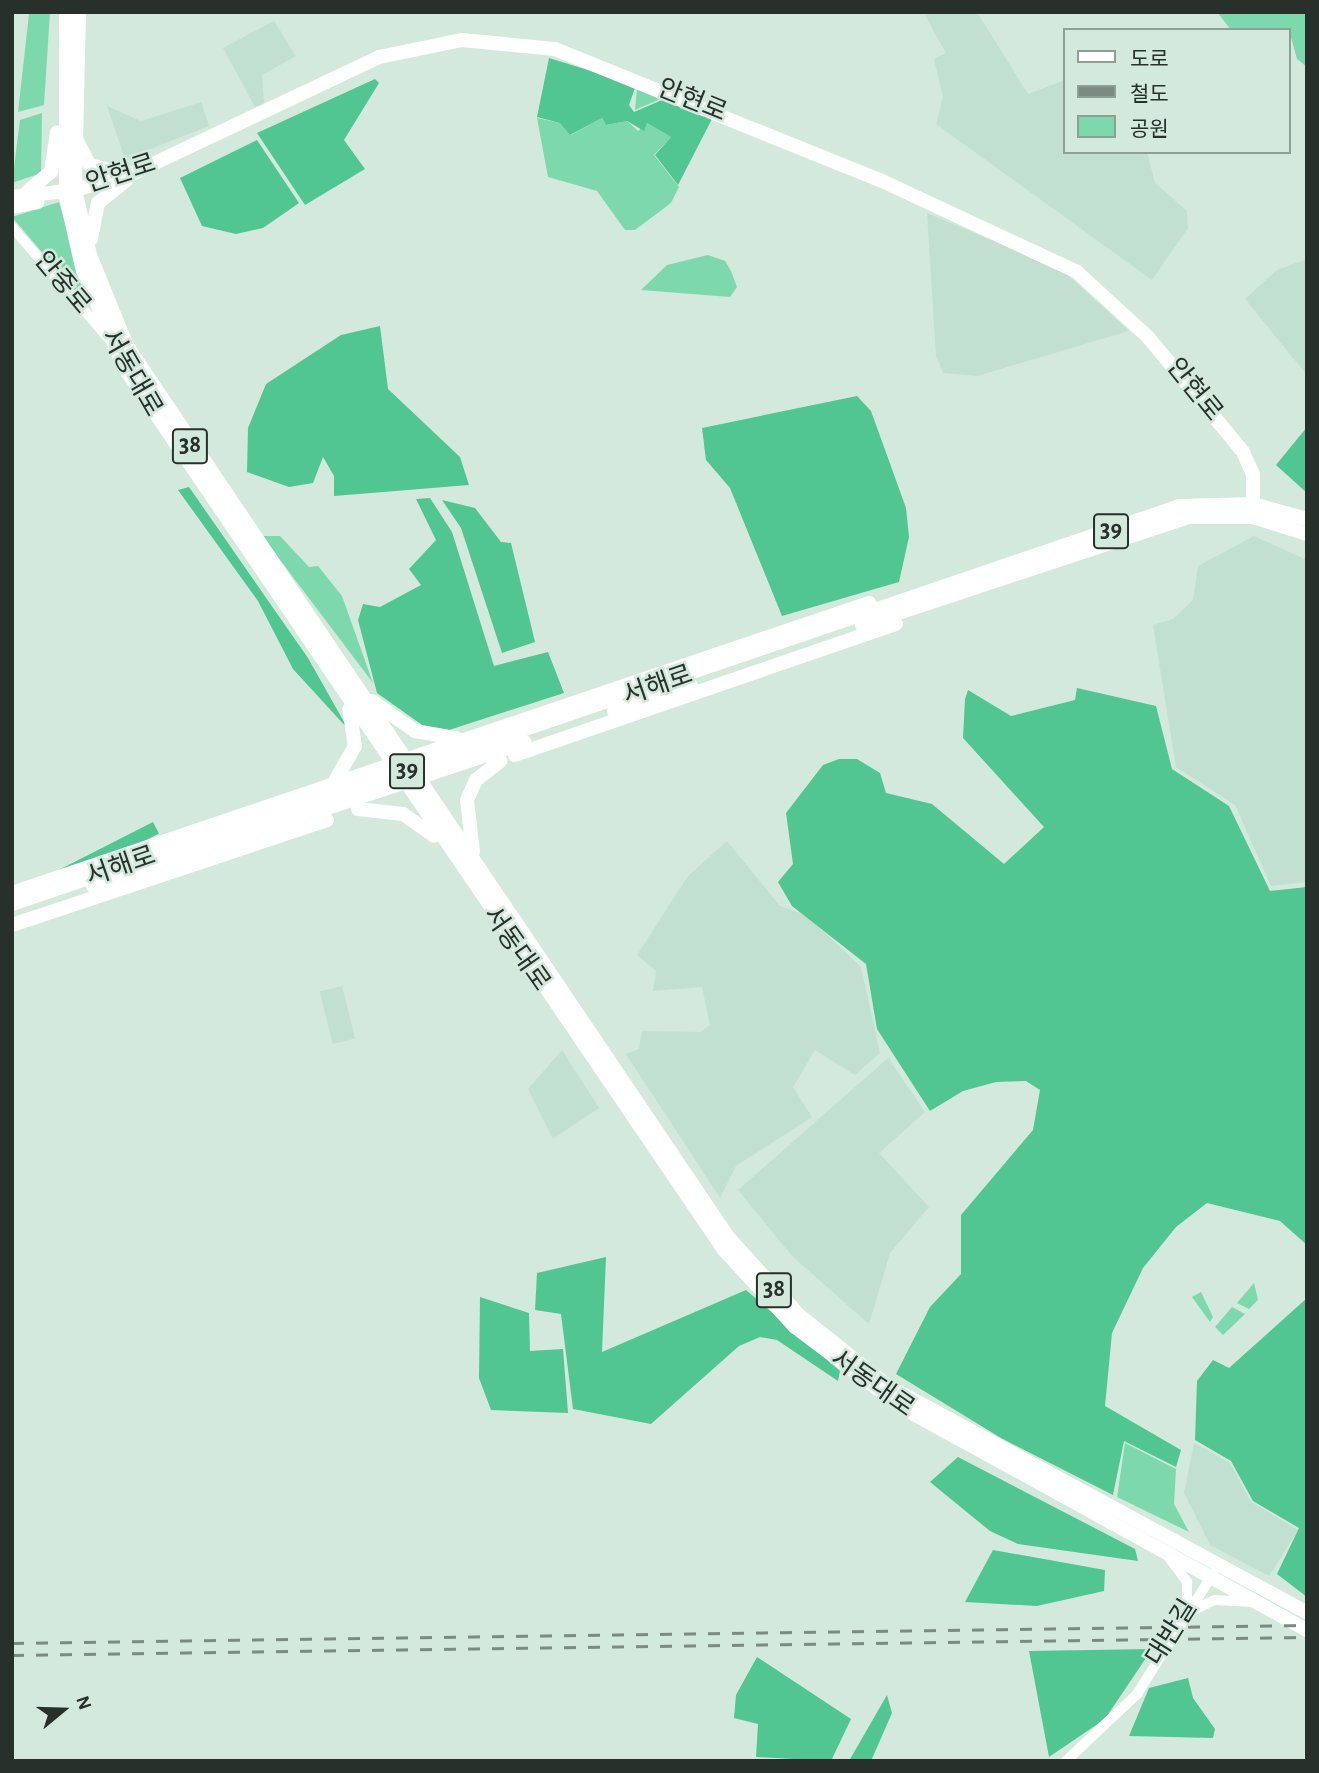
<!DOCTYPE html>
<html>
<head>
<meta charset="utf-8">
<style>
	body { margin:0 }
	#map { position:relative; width:1319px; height:1773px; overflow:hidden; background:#d2e9dc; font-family:"Alegreya Sans","Noto Sans KR",sans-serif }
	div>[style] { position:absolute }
	.built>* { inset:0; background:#c1e0d0; transform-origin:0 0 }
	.green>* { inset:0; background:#7dd9ad }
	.forest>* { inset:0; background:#51c592; transform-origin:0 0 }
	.minor>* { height:10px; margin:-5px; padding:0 5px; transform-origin:5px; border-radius:5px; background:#fff }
	.major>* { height:14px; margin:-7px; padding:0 7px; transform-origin:7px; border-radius:7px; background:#fff }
	.rail>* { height:2.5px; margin-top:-1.25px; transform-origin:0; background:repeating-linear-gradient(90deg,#7b8b82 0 12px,transparent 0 24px) }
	span { translate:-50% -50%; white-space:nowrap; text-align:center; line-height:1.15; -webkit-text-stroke:5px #d2e9dc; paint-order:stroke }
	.shield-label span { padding:2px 5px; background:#d2e9dc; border:2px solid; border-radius:5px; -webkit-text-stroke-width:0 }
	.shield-label { font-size:24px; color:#27302b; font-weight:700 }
	.street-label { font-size:26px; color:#27302b }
	.frame { position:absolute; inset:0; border:14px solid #27302b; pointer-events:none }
	.legend { position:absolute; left:1063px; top:28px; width:228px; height:126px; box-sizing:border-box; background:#d2e9dc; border:2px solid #8e9f95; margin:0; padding:9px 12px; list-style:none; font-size:21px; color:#27302b }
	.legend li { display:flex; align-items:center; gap:14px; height:35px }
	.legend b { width:35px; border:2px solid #8e9f95 }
	.north { position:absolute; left:28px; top:1675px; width:70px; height:70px; -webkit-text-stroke:5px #d2e9dc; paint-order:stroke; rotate:71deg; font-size:19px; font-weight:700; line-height:28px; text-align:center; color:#27302b }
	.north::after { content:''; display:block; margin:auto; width:24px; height:32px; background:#27302b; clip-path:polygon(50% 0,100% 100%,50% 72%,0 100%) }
</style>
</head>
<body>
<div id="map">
	<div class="built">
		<i style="clip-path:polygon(923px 12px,977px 12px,1028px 94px,1065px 80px,1065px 152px,1147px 152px,1155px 183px,1187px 211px,1188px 228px,1152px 280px,936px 124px,943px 97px,934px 59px,946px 53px)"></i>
		<i style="clip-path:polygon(274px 21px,296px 56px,262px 75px,264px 103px,255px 107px,223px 48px)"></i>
		<i style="clip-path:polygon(201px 102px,209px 126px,125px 159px,107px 106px,141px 121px)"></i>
		<i style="clip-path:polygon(927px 213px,1062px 270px,1129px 331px,977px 376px,943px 373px,936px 356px)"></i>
		<i style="clip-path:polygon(1307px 259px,1307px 375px,1245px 299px,1277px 270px)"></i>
		<i style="clip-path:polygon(1254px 536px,1307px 560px,1307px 882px,1271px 886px,1235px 805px,1176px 767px,1153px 625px,1173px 619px,1193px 600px,1198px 566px)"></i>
		<i style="clip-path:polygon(727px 841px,780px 906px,806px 915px,861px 967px,880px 1053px,855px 1075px,815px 1050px,793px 1087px,812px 1117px,736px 1166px,720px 1198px,626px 1054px,639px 1049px,642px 1031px,700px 1032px,710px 1025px,702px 987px,653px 991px,656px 971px,637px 955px,688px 876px)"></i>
		<i style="left:342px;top:986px;width:54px;height:23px;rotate:76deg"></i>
		<i style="clip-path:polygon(562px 1050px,599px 1108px,553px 1139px,528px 1089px)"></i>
		<i style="clip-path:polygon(888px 1058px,925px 1112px,879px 1153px,929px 1207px,890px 1253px,869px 1324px,792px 1256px,738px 1190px)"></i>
		<i style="clip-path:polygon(1194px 1443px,1230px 1463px,1251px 1502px,1298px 1530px,1269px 1576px,1210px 1545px,1184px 1493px)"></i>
	</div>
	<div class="green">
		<i style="clip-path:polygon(50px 12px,44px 105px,18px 112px,29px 14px)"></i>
		<i style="clip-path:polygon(1217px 12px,1307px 12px,1307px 67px,1297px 59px,1289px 30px,1231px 30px)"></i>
		<i style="clip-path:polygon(637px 89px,665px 97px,635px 110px)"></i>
		<i style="clip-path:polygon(42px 113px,41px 173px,12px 183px,20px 120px)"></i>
		<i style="clip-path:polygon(537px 118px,560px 123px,571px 135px,602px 118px,606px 125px,627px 121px,638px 131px,647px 123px,671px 137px,654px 155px,679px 187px,671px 203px,635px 230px,625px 230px,597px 191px,548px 177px)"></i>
		<i style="clip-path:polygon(59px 202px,86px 296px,81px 298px,12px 217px)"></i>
		<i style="clip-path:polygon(708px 255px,725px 261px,731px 271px,737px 287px,730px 297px,641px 290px,667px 265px)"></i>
		<i style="clip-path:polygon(262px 536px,280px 536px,309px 567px,318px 566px,342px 596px,373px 683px)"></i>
		<i style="clip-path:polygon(1254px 1283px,1258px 1300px,1249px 1309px,1237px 1303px)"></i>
		<i style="clip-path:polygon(1201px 1292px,1213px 1317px,1210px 1322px,1192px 1297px)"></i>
		<i style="clip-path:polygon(1232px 1307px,1245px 1314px,1223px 1335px,1215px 1327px)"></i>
		<i style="clip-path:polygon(1125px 1443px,1176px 1469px,1174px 1504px,1189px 1532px,1117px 1497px)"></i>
	</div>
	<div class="forest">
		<i style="clip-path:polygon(549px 58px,636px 85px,629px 105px,634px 112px,669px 97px,713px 117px,678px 185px,655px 155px,671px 137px,647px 123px,644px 131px,627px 121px,606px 125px,602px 118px,570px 135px,560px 123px,537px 117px)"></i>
		<i style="clip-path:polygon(375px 79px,379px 83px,344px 140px,365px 169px,305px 205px,257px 133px)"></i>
		<i style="clip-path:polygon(257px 140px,299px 203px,263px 228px,236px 234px,202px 226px,180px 178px)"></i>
		<i style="clip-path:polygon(380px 326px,388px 389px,460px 457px,469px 485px,334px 496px,334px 476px,323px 457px,313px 483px,289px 487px,247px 472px,248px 428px,266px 384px,341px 335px)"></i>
		<i style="clip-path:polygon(857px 396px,871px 411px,906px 508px,909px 537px,899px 582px,782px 616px,730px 488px,706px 460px,702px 428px)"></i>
		<i style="clip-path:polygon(1307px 427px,1307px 493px,1276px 465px)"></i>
		<i style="clip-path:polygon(189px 487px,308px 658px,348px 729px,293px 669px,258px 601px,178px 490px)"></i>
		<i style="clip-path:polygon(430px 498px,452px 532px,494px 666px,548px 652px,564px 693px,449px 730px,425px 727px,377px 693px,358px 620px,363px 604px,380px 607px,421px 585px,409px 569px,436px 540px,416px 499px)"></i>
		<i style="clip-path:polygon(442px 500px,475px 508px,501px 542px,511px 543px,535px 642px,502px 653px,461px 528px)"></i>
		<i style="clip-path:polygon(1077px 688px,1156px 706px,1172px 769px,1229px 806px,1270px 891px,1307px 887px,1307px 1245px,1280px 1221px,1207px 1203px,1176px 1227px,1143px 1268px,1112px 1333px,1105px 1406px,1181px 1450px,1176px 1467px,1124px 1441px,1113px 1495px,1001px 1438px,896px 1374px,930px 1307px,961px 1274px,961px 1215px,1033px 1130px,1040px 1090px,1026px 1081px,996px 1082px,963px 1091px,930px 1111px,877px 1029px,866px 964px,792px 906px,778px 882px,793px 864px,786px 813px,823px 765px,839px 759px,857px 759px,880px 773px,886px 793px,932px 804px,1004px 864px,1044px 827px,963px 738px,965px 699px,968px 690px,1011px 716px,1075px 700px)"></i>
		<i style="left:153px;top:822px;width:13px;height:150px;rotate:63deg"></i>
		<i style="clip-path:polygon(606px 1257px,602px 1352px,746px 1290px,840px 1371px,838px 1381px,777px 1340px,760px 1337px,739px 1346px,651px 1424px,573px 1409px,561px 1314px,535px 1310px,537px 1273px)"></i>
		<i style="clip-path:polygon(480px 1297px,529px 1313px,530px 1351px,563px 1349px,568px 1413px,491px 1410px,479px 1378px)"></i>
		<i style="clip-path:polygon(1307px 1298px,1307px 1597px,1277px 1574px,1299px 1528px,1253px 1501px,1231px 1461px,1195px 1440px,1197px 1381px,1213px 1360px,1229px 1368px)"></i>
		<i style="clip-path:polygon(958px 1457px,1135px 1549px,1138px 1561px,1018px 1544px,990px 1531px,930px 1482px)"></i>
		<i style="clip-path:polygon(993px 1550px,1105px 1570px,1104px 1591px,1037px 1606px,965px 1602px)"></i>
		<i style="clip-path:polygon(1152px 1649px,1105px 1719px,1049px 1757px,1029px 1651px)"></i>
		<i style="clip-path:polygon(757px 1657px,851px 1719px,831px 1761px,756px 1757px,758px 1724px,734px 1718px,736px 1695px)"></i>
		<i style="clip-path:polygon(1188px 1678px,1193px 1698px,1215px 1729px,1213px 1738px,1129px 1736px,1149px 1688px)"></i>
		<i style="clip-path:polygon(887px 1695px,892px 1713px,871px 1761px,849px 1761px)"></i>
	</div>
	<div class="minor">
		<i style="left:12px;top:227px;width:148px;rotate:49.1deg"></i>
		<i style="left:1167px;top:1555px;width:34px;rotate:53deg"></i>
		<i style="left:1187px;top:1582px;width:26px;rotate:90deg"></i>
		<i style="left:1192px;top:1611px;width:25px;rotate:-26deg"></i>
		<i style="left:1215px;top:1600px;width:35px;rotate:3deg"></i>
		<i style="left:1066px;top:1761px;width:98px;rotate:-43.3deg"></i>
		<i style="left:1137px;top:1694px;width:144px;rotate:-57.7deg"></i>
	</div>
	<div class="major">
		<i style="left:66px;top:12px;width:185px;rotate:90deg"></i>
		<i style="left:66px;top:197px;width:76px;rotate:77.1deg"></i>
		<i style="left:83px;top:271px;width:104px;rotate:66.9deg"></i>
		<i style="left:124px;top:367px;width:1068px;rotate:55.8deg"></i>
		<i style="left:724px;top:1250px;width:105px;rotate:47.3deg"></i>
		<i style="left:795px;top:1327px;width:135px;rotate:36.9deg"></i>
		<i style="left:903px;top:1408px;width:461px;rotate:28.8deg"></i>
		<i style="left:79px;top:12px;width:178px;rotate:91.3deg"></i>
		<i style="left:75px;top:190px;width:67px;rotate:77deg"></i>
		<i style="left:90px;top:255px;width:98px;rotate:67.9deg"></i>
		<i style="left:127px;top:346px;width:1075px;rotate:56deg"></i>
		<i style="left:728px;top:1237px;width:105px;rotate:47.7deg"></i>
		<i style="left:799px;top:1315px;width:114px;rotate:38.6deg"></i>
		<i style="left:888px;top:1386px;width:477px;rotate:28.4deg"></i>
		<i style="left:77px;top:141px;width:27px;rotate:62deg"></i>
		<i style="left:90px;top:165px;width:31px;rotate:15deg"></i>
		<i style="left:28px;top:191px;width:30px;rotate:-40deg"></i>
		<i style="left:51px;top:172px;width:40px;rotate:-81.5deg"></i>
		<i style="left:12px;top:197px;width:63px;rotate:-6.3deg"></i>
		<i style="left:75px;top:190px;width:64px;rotate:-16.4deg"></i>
		<i style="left:136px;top:172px;width:269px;rotate:-25.3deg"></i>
		<i style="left:379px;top:57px;width:85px;rotate:-11.6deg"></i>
		<i style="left:462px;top:40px;width:93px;rotate:5.5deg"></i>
		<i style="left:555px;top:49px;width:350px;rotate:22deg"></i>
		<i style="left:880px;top:180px;width:217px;rotate:25deg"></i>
		<i style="left:1077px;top:272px;width:96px;rotate:42.5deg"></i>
		<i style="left:1148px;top:337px;width:149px;rotate:50.4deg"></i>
		<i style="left:1243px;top:452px;width:24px;rotate:66deg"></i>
		<i style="left:1253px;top:474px;width:43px;rotate:90deg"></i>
		<i style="left:12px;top:207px;width:26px;rotate:-11deg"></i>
		<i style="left:91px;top:239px;width:37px;rotate:-79deg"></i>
		<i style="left:98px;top:203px;width:36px;rotate:-39deg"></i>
		<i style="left:862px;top:625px;width:344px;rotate:-18.3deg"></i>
		<i style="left:1189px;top:517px;width:64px"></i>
		<i style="left:1253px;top:517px;width:57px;rotate:17.5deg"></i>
		<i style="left:372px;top:701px;width:52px;rotate:34.9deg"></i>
		<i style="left:415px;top:731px;width:42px;rotate:9.7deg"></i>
		<i style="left:614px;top:711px;width:81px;rotate:-18.7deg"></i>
		<i style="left:515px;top:755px;width:403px;rotate:-19deg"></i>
		<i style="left:336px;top:779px;width:38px;rotate:-60deg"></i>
		<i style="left:355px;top:746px;width:37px;rotate:-99deg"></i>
		<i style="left:358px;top:809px;width:45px;rotate:6.3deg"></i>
		<i style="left:403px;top:814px;width:38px;rotate:35deg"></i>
		<i style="left:473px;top:852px;width:52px;rotate:-96.6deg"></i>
		<i style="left:467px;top:800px;width:22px;rotate:-66deg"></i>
		<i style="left:476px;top:780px;width:31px;rotate:-38deg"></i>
		<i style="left:93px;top:886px;width:455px;rotate:-18.4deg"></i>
		<i style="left:12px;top:893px;width:905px;rotate:-18.7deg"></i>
		<i style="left:12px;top:904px;width:1234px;rotate:-18.82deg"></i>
		<i style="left:1180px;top:506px;width:73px;rotate:-1.6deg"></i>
		<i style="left:1253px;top:504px;width:56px;rotate:15.5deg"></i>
		<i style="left:12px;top:925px;width:332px;rotate:-18.4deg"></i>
	</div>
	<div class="rail">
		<i style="left:12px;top:1643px;width:1295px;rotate:-0.8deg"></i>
		<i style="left:12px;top:1655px;width:1295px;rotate:-0.8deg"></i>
	</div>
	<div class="shield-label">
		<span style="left:190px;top:446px">38</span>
		<span style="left:1111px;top:531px">39</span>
		<span style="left:407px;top:771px">39</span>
		<span style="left:774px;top:1290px">38</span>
	</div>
	<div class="street-label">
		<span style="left:692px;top:101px;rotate:22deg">안현로</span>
		<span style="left:121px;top:174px;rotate:-18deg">안현로</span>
		<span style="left:62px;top:283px;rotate:50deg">안중로</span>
		<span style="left:131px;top:373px;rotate:60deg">서동대로</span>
		<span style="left:1194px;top:390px;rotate:51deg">안현로</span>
		<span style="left:658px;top:686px;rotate:-19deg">서해로</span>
		<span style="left:121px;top:867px;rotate:-19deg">서해로</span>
		<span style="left:516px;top:949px;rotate:55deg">서동대로</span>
		<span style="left:872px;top:1384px;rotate:35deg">서동대로</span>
		<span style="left:1172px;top:1633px;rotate:-58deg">대반길</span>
	</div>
	<div class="frame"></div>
	<ul class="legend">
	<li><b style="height:9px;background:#fff"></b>도로</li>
	<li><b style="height:9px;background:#7b8b82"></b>철도</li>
	<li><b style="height:19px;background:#7dd9ad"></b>공원</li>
	</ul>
	<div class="north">N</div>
</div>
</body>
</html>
